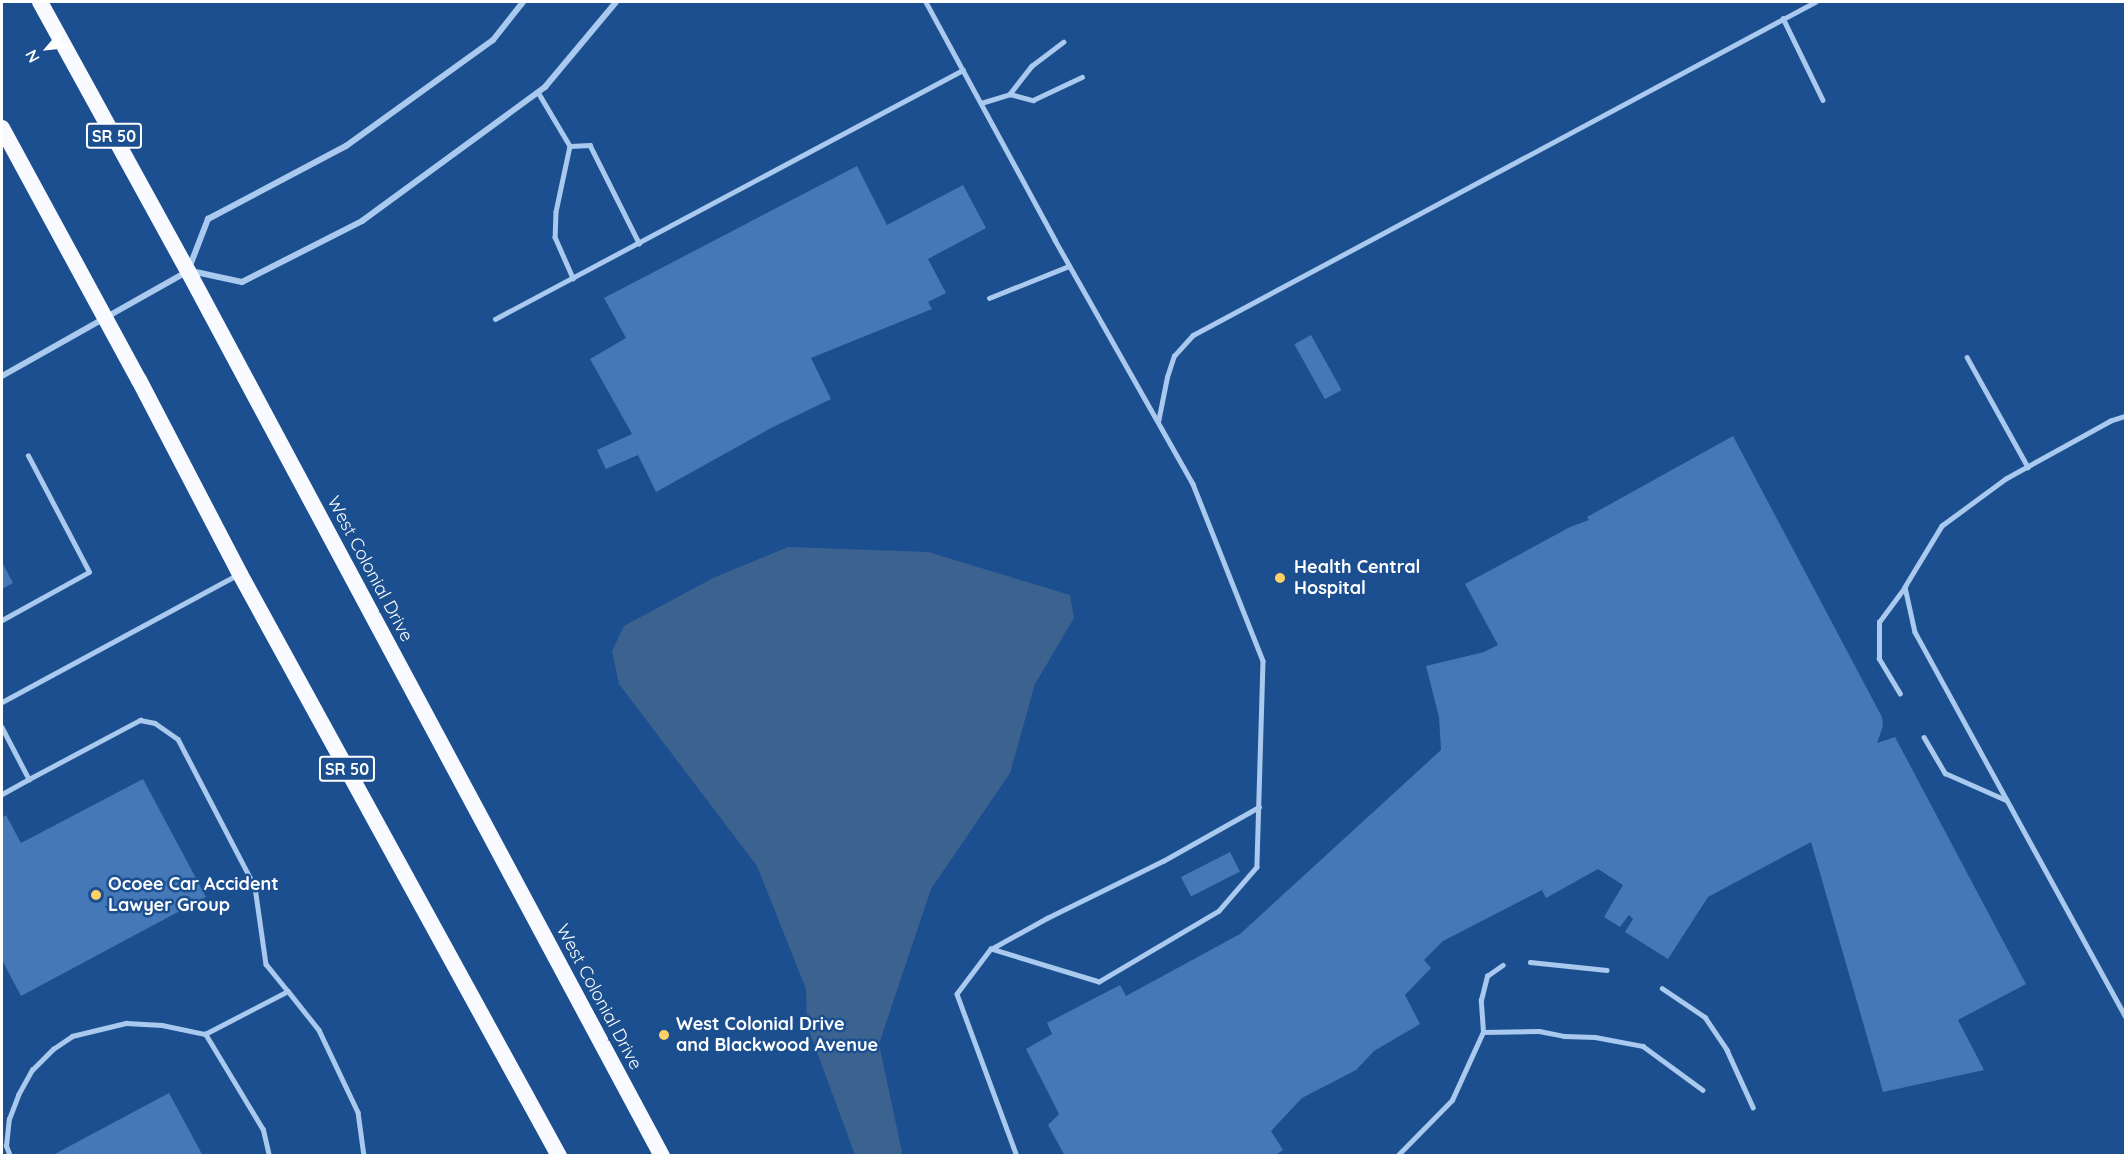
<!DOCTYPE html>
<html>
<head>
<meta charset="utf-8">
<style>
	body { margin:0 }
	#map { position:relative; width:2127px; height:1157px; overflow:hidden; background:#1b4f8f; font-family:Quicksand,sans-serif }
	div>[style] { position:absolute }
	.water>* { inset:0; background:#3c6290 }
	.building>* { inset:0; background:#4478b7; transform-origin:0 0 }
	.service>* { height:4.5px; margin:-2.25px; padding:0 2.25px; transform-origin:2.25px; border-radius:2.25px; background:#a9c9ee }
	.minor>* { height:6px; margin:-3px; padding:0 3px; transform-origin:3px; border-radius:3px; background:#a9c9ee }
	.trunk>* { height:16px; margin:-8px; padding:0 8px; transform-origin:8px; border-radius:8px; background:#f8faff }
	.dots>* { width:16px; height:16px; translate:-50% -50%; box-sizing:border-box; border:3px solid #1b4f8f; border-radius:50% }
	span { translate:-50% -50%; white-space:nowrap; text-align:center; line-height:1.15; -webkit-text-stroke:5px #1b4f8f; paint-order:stroke }
	.shield-label span { padding:2px 4px; background:#1b4f8f; border:2px solid; border-radius:4px; -webkit-text-stroke-width:0 }
	.shield-label { font-size:16px; color:#fff; font-weight:700 }
	.poi-label { font-size:18px; color:#fff; font-weight:700 }
	.left { translate:0 -50%; text-align:left }
	.street-label { font-size:18px; color:#fff }
	.frame { position:absolute; inset:0; border:3px solid #fff; pointer-events:none }
	.north { position:absolute; left:18px; top:18px; width:60px; height:60px; -webkit-text-stroke:4px #1b4f8f; paint-order:stroke; rotate:242deg; font-size:16px; font-weight:700; line-height:24px; text-align:center; color:#fff }
	.north::after { content:''; display:block; margin:auto; width:21px; height:27px; background:#fff; clip-path:polygon(50% 0,100% 100%,50% 72%,0 100%) }
</style>
</head>
<body>
<div id="map">
	<div class="water">
		<i style="clip-path:polygon(788px 547px,928px 552px,1070px 595px,1074px 618px,1035px 684px,1010px 773px,931px 889px,879px 1044px,902px 1152px,900px 1155px,855px 1155px,807px 1025px,806px 989px,757px 866px,619px 684px,612px 651px,624px 626px,713px 578px)"></i>
	</div>
	<div class="building">
		<i style="clip-path:polygon(857px 166px,887px 225px,963px 185px,986px 228px,928px 259px,946px 293px,928px 302px,932px 309px,811px 358px,831px 399px,773px 427px,656px 492px,638px 455px,606px 469px,597px 450px,632px 434px,590px 359px,626px 338px,604px 298px)"></i>
		<i style="left:1311px;top:335px;width:63px;height:19px;rotate:61deg"></i>
		<i style="clip-path:polygon(1733px 436px,1882px 717px,1883px 726px,1877px 743px,1895px 737px,2026px 984px,1958px 1020px,1984px 1070px,1883px 1092px,1811px 842px,1708px 897px,1668px 959px,1625px 932px,1633px 919px,1629px 915px,1620px 927px,1604px 917px,1623px 885px,1598px 869px,1546px 898px,1542px 890px,1443px 941px,1424px 960px,1431px 968px,1405px 995px,1420px 1024px,1374px 1051px,1356px 1070px,1302px 1098px,1271px 1131px,1283px 1150px,1274px 1156px,1065px 1156px,1048px 1125px,1059px 1114px,1026px 1049px,1052px 1034px,1047px 1023px,1120px 985px,1126px 996px,1240px 934px,1441px 750px,1439px 717px,1426px 666px,1484px 652px,1498px 645px,1465px 584px,1570px 527px,1589px 520px,1587px 517px)"></i>
		<i style="clip-path:polygon(2px 562px,13px 583px,2px 589px)"></i>
		<i style="clip-path:polygon(143px 779px,206px 897px,21px 996px,2px 960px,2px 818px,6px 815px,21px 843px)"></i>
		<i style="left:1230px;top:852px;width:22px;height:55px;rotate:63deg"></i>
		<i style="clip-path:polygon(169px 1093px,203px 1156px,51px 1156px)"></i>
	</div>
	<div class="service">
		<i style="left:926px;top:2px;width:271px;rotate:61.5deg"></i>
		<i style="left:1055px;top:240px;width:280px;rotate:60.5deg"></i>
		<i style="left:1193px;top:484px;width:190px;rotate:68.4deg"></i>
		<i style="left:1263px;top:661px;width:206px;rotate:91.7deg"></i>
		<i style="left:1257px;top:867px;width:58px;rotate:130.8deg"></i>
		<i style="left:1219px;top:911px;width:139px;rotate:149.4deg"></i>
		<i style="left:1099px;top:982px;width:113px;rotate:-163deg"></i>
		<i style="left:991px;top:949px;width:56px;rotate:127.1deg"></i>
		<i style="left:957px;top:994px;width:173px;rotate:69.7deg"></i>
		<i style="left:1783px;top:18px;width:91px;rotate:64deg"></i>
		<i style="left:1064px;top:42px;width:40px;rotate:143deg"></i>
		<i style="left:1032px;top:66px;width:36px;rotate:128deg"></i>
		<i style="left:1010px;top:94px;width:24px;rotate:15deg"></i>
		<i style="left:1033px;top:100px;width:54px;rotate:-25.1deg"></i>
		<i style="left:538px;top:92px;width:63px;rotate:59.3deg"></i>
		<i style="left:570px;top:146px;width:67px;rotate:102deg"></i>
		<i style="left:556px;top:212px;width:25px;rotate:92deg"></i>
		<i style="left:555px;top:237px;width:45px;rotate:66.3deg"></i>
		<i style="left:981px;top:103px;width:30px;rotate:-17deg"></i>
		<i style="left:570px;top:146px;width:20px;rotate:-3deg"></i>
		<i style="left:590px;top:145px;width:110px;rotate:63.4deg"></i>
		<i style="left:989px;top:298px;width:86px;rotate:-21.8deg"></i>
		<i style="left:495px;top:319px;width:530px;rotate:-28.02deg"></i>
		<i style="left:1967px;top:357px;width:126px;rotate:61deg"></i>
		<i style="left:2126px;top:416px;width:16px;rotate:162deg"></i>
		<i style="left:2111px;top:421px;width:120px;rotate:151.1deg"></i>
		<i style="left:2006px;top:479px;width:79px;rotate:143.7deg"></i>
		<i style="left:1942px;top:526px;width:71px;rotate:121.2deg"></i>
		<i style="left:1905px;top:587px;width:46px;rotate:77.5deg"></i>
		<i style="left:1915px;top:632px;width:440px;rotate:61.3deg"></i>
		<i style="left:1158px;top:422px;width:46px;rotate:-78.7deg"></i>
		<i style="left:1167px;top:377px;width:22px;rotate:-72deg"></i>
		<i style="left:1174px;top:356px;width:28px;rotate:-48deg"></i>
		<i style="left:1193px;top:335px;width:706px;rotate:-28.16deg"></i>
		<i style="left:2px;top:620px;width:99px;rotate:-28.9deg"></i>
		<i style="left:89px;top:572px;width:131px;rotate:-117.7deg"></i>
		<i style="left:1900px;top:694px;width:41px;rotate:-121deg"></i>
		<i style="left:1879px;top:659px;width:37px;rotate:-90deg"></i>
		<i style="left:1879px;top:622px;width:44px;rotate:-53.4deg"></i>
		<i style="left:2px;top:702px;width:267px;rotate:-28.4deg"></i>
		<i style="left:2px;top:727px;width:59px;rotate:62.6deg"></i>
		<i style="left:29px;top:779px;width:126px;rotate:-28deg"></i>
		<i style="left:140px;top:720px;width:15px;rotate:11deg"></i>
		<i style="left:155px;top:723px;width:28px;rotate:35deg"></i>
		<i style="left:178px;top:739px;width:167px;rotate:62.5deg"></i>
		<i style="left:255px;top:887px;width:78px;rotate:81.9deg"></i>
		<i style="left:266px;top:964px;width:35px;rotate:51deg"></i>
		<i style="left:1924px;top:737px;width:42px;rotate:59.7deg"></i>
		<i style="left:1945px;top:773px;width:67px;rotate:23.9deg"></i>
		<i style="left:2px;top:794px;width:31px;rotate:-29deg"></i>
		<i style="left:991px;top:949px;width:64px;rotate:-29deg"></i>
		<i style="left:1047px;top:918px;width:129px;rotate:-26.2deg"></i>
		<i style="left:1163px;top:861px;width:110px;rotate:-29.4deg"></i>
		<i style="left:1530px;top:962px;width:77px;rotate:5.9deg"></i>
		<i style="left:1662px;top:988px;width:52px;rotate:34deg"></i>
		<i style="left:1705px;top:1017px;width:40px;rotate:56deg"></i>
		<i style="left:1727px;top:1050px;width:63px;rotate:65.5deg"></i>
		<i style="left:1483px;top:1032px;width:56px;rotate:-1deg"></i>
		<i style="left:1539px;top:1031px;width:25px;rotate:11deg"></i>
		<i style="left:1564px;top:1036px;width:31px;rotate:2deg"></i>
		<i style="left:1595px;top:1037px;width:49px;rotate:10.6deg"></i>
		<i style="left:1643px;top:1046px;width:74px;rotate:36.3deg"></i>
		<i style="left:10px;top:1156px;width:11px;rotate:-112deg"></i>
		<i style="left:6px;top:1146px;width:27px;rotate:-84deg"></i>
		<i style="left:9px;top:1119px;width:26px;rotate:-69deg"></i>
		<i style="left:18px;top:1095px;width:29px;rotate:-61deg"></i>
		<i style="left:32px;top:1070px;width:30px;rotate:-45deg"></i>
		<i style="left:53px;top:1049px;width:23px;rotate:-34deg"></i>
		<i style="left:72px;top:1036px;width:56px;rotate:-13.5deg"></i>
		<i style="left:126px;top:1023px;width:36px;rotate:3deg"></i>
		<i style="left:162px;top:1025px;width:44px;rotate:11.8deg"></i>
		<i style="left:269px;top:1156px;width:27px;rotate:-103deg"></i>
		<i style="left:263px;top:1130px;width:112px;rotate:-121.1deg"></i>
		<i style="left:205px;top:1034px;width:93px;rotate:-27.4deg"></i>
		<i style="left:288px;top:991px;width:50px;rotate:51.5deg"></i>
		<i style="left:319px;top:1030px;width:91px;rotate:64.6deg"></i>
		<i style="left:358px;top:1112px;width:44px;rotate:82.2deg"></i>
		<i style="left:1397px;top:1156px;width:78px;rotate:-45.5deg"></i>
		<i style="left:1452px;top:1100px;width:75px;rotate:-65.5deg"></i>
		<i style="left:1483px;top:1032px;width:32px;rotate:-94deg"></i>
		<i style="left:1481px;top:1000px;width:25px;rotate:-76deg"></i>
		<i style="left:1487px;top:976px;width:19px;rotate:-35deg"></i>
	</div>
	<div class="minor">
		<i style="left:191px;top:271px;width:52px;rotate:12.2deg"></i>
		<i style="left:242px;top:282px;width:135px;rotate:-26.9deg"></i>
		<i style="left:362px;top:221px;width:227px;rotate:-36.2deg"></i>
		<i style="left:545px;top:87px;width:111px;rotate:-50.1deg"></i>
		<i style="left:2px;top:376px;width:214px;rotate:-29.4deg"></i>
		<i style="left:188px;top:271px;width:56px;rotate:-69deg"></i>
		<i style="left:208px;top:219px;width:156px;rotate:-27.9deg"></i>
		<i style="left:346px;top:146px;width:181px;rotate:-35.8deg"></i>
		<i style="left:493px;top:40px;width:48px;rotate:-51.7deg"></i>
	</div>
	<div class="trunk">
		<i style="left:40px;top:2px;width:307px;rotate:61.2deg"></i>
		<i style="left:188px;top:271px;width:1004px;rotate:61.83deg"></i>
		<i style="left:2px;top:128px;width:287px;rotate:61.5deg"></i>
		<i style="left:139px;top:380px;width:219px;rotate:62.5deg"></i>
		<i style="left:240px;top:574px;width:664px;rotate:61.27deg"></i>
	</div>
	<div class="dots">
		<i style="left:1280px;top:578px;background:#ffd166"></i>
		<i style="left:96px;top:895px;background:#ffd166"></i>
		<i style="left:664px;top:1035px;background:#ffd166"></i>
	</div>
	<div class="shield-label">
		<span style="left:114px;top:136px">SR 50</span>
		<span style="left:347px;top:769px">SR 50</span>
	</div>
	<div class="poi-label">
		<span class="left" style="left:1294px;top:578px">Health Central<br>Hospital</span>
		<span class="left" style="left:108px;top:895px">Ocoee Car Accident<br>Lawyer Group</span>
		<span class="left" style="left:676px;top:1035px">West Colonial Drive<br>and Blackwood Avenue</span>
	</div>
	<div class="street-label">
		<span style="left:370px;top:569px;rotate:62deg">West Colonial Drive</span>
		<span style="left:599px;top:997px;rotate:62deg">West Colonial Drive</span>
	</div>
	<div class="frame"></div>
	<div class="north">N</div>
</div>
</body>
</html>
